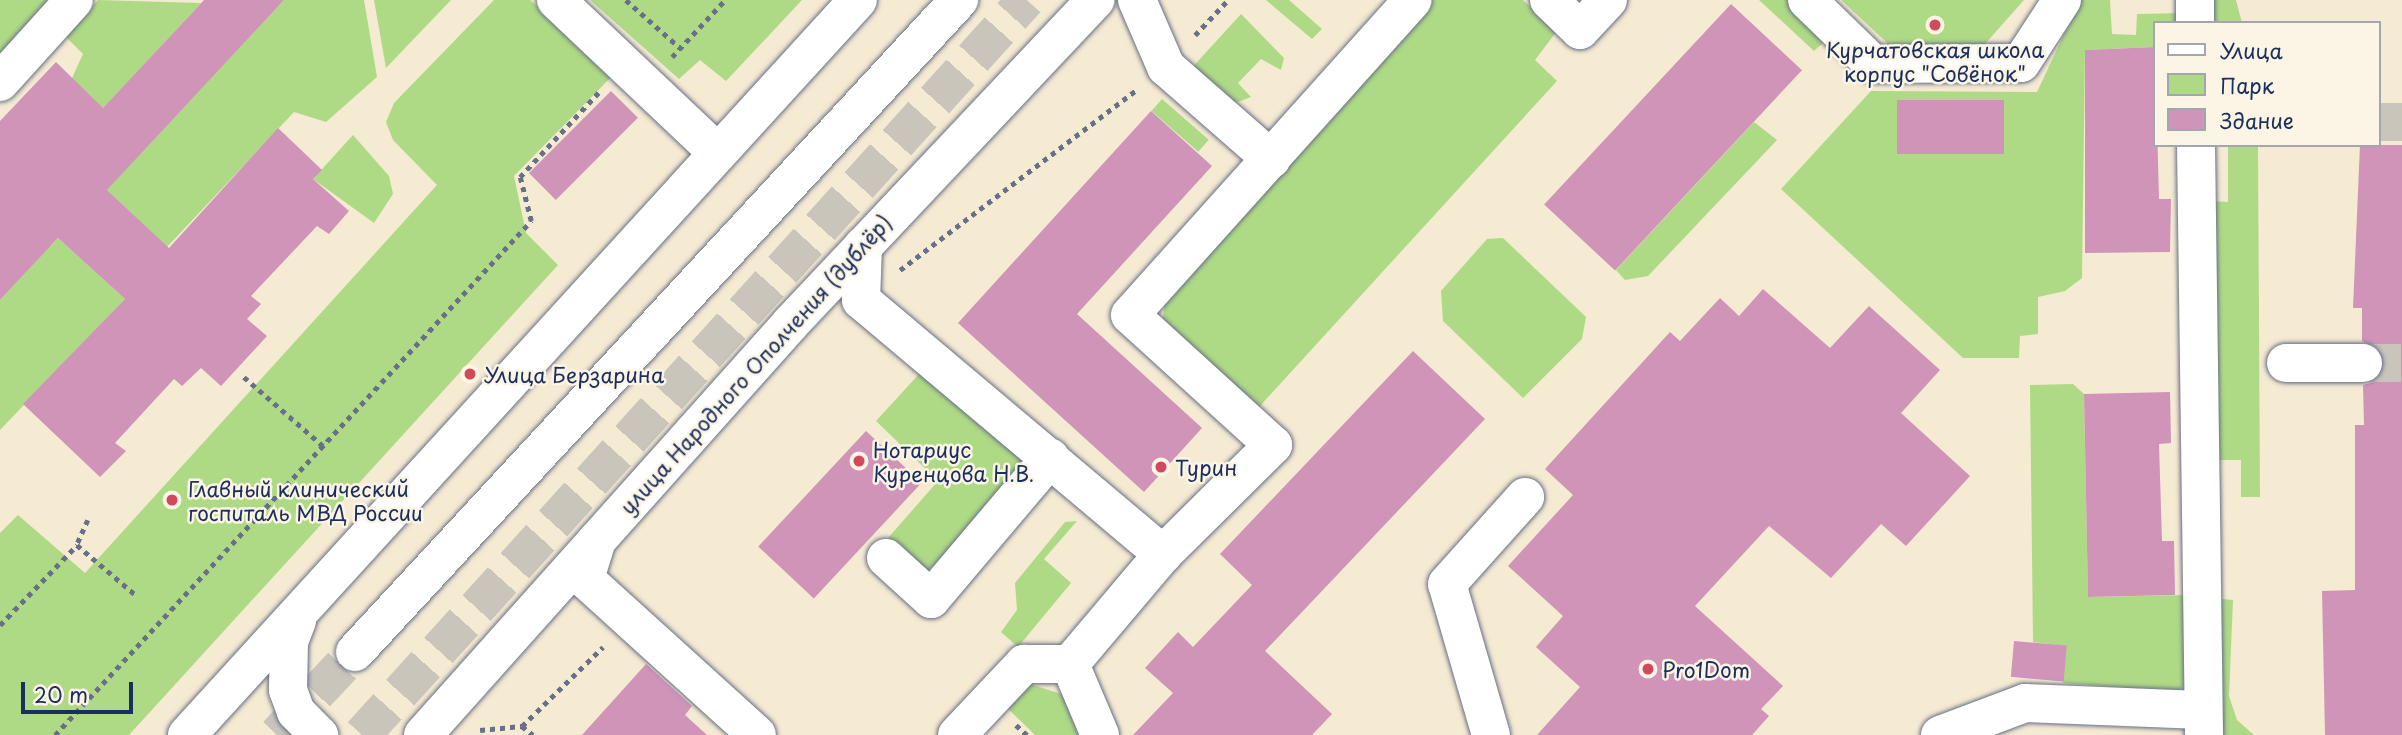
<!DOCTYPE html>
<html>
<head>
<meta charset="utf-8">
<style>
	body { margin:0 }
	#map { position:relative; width:2402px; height:735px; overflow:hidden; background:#f5ead2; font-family:"Playpen Sans",sans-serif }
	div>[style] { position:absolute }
	.green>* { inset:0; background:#afda85; transform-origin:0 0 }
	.building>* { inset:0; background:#d094b9; transform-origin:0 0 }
	.minor-tunnel>* { height:38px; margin-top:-19px; transform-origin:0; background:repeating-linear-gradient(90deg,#c9c5bb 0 38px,transparent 0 57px) }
	.major-tunnel>* { height:38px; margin-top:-19px; transform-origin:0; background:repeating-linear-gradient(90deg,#c9c5bb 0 38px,transparent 0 57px) }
	.path>* { height:4.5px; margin-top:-2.25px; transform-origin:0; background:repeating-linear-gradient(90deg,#677087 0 5px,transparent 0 10px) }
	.roads { filter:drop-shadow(0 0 2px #677087) drop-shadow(0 0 2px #677087) }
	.minor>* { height:38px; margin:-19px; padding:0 19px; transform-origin:19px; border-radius:19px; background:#fff }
	.major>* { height:38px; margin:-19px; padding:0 19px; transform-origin:19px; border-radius:19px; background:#fff }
	.dots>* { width:19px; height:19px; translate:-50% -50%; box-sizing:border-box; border:4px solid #fcf5e5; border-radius:50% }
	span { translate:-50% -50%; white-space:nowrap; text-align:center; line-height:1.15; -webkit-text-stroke:5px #fcf5e5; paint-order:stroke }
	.poi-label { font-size:21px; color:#1b2f5e }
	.left { translate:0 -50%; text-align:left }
	.street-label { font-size:21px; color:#1b2f5e }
	.legend { position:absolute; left:2153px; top:21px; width:228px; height:126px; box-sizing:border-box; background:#fcf5e5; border:2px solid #a2a6af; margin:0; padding:9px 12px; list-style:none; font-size:21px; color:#1b2f5e }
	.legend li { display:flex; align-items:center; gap:14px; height:35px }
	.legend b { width:35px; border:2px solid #a2a6af }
	.scale { position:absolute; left:21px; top:682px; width:112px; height:32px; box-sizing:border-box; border:4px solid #1b2f5e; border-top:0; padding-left:9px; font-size:21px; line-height:24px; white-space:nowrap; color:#1b2f5e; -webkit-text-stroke:5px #fcf5e5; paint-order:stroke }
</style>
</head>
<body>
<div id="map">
	<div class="green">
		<i style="clip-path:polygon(0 0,48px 0,0 61px)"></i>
		<i style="clip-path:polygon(98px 0,201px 3px,96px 116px,72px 78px,83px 54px,65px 36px)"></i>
		<i style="clip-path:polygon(284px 0,364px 0,377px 77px,326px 122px,294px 112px,167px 247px,106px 189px)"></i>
		<i style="clip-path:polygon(374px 0,451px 0,386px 68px)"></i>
		<i style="clip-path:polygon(494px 0,530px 0,615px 73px,514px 176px,526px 233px,558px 265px,129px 735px,0 735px,0 533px,18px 515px,85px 573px,437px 185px,393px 140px,386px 122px,394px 103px)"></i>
		<i style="clip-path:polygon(590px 0,802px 0,726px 81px,700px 60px,679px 79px)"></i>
		<i style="clip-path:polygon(1266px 0,1289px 0,1322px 29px,1312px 39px)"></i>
		<i style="clip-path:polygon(1426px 0,1523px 0,1557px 31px,1535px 60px,1557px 81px,1259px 407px,1163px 319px,1165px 292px)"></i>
		<i style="clip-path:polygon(1759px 0,1797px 0,1832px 35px,1814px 51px)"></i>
		<i style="clip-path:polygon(1841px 0,2024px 0,1977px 53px,1896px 51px)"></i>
		<i style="clip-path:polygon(2080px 0,2110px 0,2112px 34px,2136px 35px,2137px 14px,2183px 13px,2184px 23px,2155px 23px,2155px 47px,2085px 50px,2082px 278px,2065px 291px,2038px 297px,2038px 334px,2020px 336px,2019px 358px,1963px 358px,1781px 189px,1871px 91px,2037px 92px)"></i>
		<i style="clip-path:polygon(2207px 0,2236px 0,2242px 23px,2207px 23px)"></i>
		<i style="clip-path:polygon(1241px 14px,1284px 58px,1281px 70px,1261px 59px,1238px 83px,1251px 97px,1230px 105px,1189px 71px)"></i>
		<i style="left:1162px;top:99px;width:62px;height:16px;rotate:41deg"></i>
		<i style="clip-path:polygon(1754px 122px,1777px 140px,1648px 276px,1625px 280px,1616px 270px)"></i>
		<i style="clip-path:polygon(353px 135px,389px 176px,393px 194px,374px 223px,313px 179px)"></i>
		<i style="clip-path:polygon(2228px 145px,2258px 145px,2260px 497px,2241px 497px,2241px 460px,2214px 460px,2210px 201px,2228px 202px)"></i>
		<i style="clip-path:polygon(58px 238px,125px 299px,0 430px,0 300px,38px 259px,46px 241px,51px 246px)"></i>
		<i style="clip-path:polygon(1503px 238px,1586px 317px,1582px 339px,1523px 398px,1443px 321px,1441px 291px,1487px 239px)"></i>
		<i style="clip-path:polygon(930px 362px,1037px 457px,958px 551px,925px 571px,888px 538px,938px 481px,876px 421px)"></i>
		<i style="clip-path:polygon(2073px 384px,2084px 394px,2088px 597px,2192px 595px,2192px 676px,2178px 692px,2063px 683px,2066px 646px,2033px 642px,2030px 385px)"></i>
		<i style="clip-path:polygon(1077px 521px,1044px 559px,1071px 583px,1018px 647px,1001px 632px,1017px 610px,1015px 583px,1065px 522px)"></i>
		<i style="clip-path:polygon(2213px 598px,2233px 600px,2229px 696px,2237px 720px,2254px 735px,2215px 735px)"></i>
		<i style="clip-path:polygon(1021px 681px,1064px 695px,1084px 735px,1035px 735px,1002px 703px)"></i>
	</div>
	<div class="building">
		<i style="clip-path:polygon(204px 0,284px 0,107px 190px,169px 248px,278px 128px,322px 170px,313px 179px,349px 211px,329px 234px,317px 226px,251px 296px,261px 304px,247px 319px,267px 336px,221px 386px,201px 368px,182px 386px,174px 379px,115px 443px,126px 451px,100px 477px,23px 404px,125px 299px,58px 238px,0 300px,0 121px,56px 62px,103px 108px)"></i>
		<i style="left:1731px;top:4px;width:97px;height:274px;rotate:43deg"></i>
		<i style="clip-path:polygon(2155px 47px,2159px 199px,2171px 199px,2170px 252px,2085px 253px,2085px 50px)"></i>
		<i style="left:611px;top:91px;width:38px;height:116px;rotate:45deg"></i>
		<i style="left:1897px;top:100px;width:107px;height:54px"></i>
		<i style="clip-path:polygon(1151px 111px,1212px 166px,1077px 314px,1202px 428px,1144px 492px,958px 323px)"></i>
		<i style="clip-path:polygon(2360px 145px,2402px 145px,2402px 735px,2325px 735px,2322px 591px,2355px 590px,2355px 425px,2364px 425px,2363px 385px,2374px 382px,2385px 364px,2382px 352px,2362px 341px,2362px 308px,2353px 308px)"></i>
		<i style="clip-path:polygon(1763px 289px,1830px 348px,1869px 306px,1940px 370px,1901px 413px,1970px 476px,1906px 546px,1881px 524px,1831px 578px,1769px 526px,1695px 606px,1783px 686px,1761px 709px,1769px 716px,1752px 735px,1537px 735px,1580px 687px,1536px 647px,1563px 616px,1508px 566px,1573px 495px,1545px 469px,1670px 332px,1680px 341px,1720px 298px,1739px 316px)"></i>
		<i style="clip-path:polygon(1413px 351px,1485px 419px,1265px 651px,1332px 714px,1312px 735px,1133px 735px,1173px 693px,1145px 668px,1178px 632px,1193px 647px,1252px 585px,1220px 554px)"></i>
		<i style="clip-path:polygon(2170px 392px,2171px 443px,2159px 444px,2162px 541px,2174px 541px,2175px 595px,2088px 597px,2084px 394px)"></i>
		<i style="left:866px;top:431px;width:76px;height:158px;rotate:43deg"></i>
		<i style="left:2014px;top:641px;width:53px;height:36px;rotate:5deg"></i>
		<i style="clip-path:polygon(646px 664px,692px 706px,685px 715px,707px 735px,582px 735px)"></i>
	</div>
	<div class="minor-tunnel">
		<i style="left:2379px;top:122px;width:23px"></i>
		<i style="left:2363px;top:363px;width:39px"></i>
	</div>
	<div class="major-tunnel">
		<i style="left:277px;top:735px;width:114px;rotate:-46.8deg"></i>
		<i style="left:362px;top:735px;width:991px;rotate:-47.91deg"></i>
	</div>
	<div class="path">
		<i style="left:626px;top:0;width:72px;rotate:41.6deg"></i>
		<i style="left:1195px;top:35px;width:48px;rotate:-46.7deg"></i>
		<i style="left:672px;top:57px;width:78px;rotate:-47.1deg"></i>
		<i style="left:900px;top:270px;width:299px;rotate:-37.3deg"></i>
		<i style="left:244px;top:377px;width:105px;rotate:41.1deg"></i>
		<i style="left:88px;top:520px;width:27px;rotate:114deg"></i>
		<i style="left:77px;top:545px;width:79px;rotate:40.4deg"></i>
		<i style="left:0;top:625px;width:111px;rotate:-46.1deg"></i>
		<i style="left:1016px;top:725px;width:15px;rotate:42deg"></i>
		<i style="left:522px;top:726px;width:113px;rotate:-44.3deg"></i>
		<i style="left:480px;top:730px;width:42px;rotate:-5.4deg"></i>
		<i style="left:522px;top:726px;width:14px;rotate:39deg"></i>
		<i style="left:55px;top:735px;width:701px;rotate:-47.2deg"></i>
		<i style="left:531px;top:221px;width:45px;rotate:-104deg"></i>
		<i style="left:520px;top:177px;width:117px;rotate:-47.1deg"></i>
	</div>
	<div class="roads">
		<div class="minor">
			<i style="left:556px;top:0;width:221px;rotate:43.4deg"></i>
			<i style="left:1137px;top:0;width:73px;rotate:66.6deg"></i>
			<i style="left:1166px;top:67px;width:140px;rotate:41.2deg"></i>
			<i style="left:1549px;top:0;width:43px;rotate:44.1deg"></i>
			<i style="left:1580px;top:30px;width:41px;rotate:-47deg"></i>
			<i style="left:1807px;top:0;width:92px;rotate:44.1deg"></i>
			<i style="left:1873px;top:64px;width:148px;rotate:-0.4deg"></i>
			<i style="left:2021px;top:63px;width:75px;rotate:-56.9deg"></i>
			<i style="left:2195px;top:0;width:23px;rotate:90deg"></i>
			<i style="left:0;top:82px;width:110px;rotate:-47.9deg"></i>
			<i style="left:2196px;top:145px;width:590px;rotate:89.22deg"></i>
			<i style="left:863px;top:246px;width:54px;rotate:92.1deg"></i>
			<i style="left:861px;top:300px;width:395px;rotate:40.1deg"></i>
			<i style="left:1163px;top:554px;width:155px;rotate:-44.7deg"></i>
			<i style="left:1273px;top:445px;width:193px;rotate:-137.7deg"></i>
			<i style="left:1130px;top:315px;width:423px;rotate:-48.1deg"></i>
			<i style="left:2286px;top:363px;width:77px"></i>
			<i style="left:597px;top:540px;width:41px;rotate:107.1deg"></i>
			<i style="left:585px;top:579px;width:232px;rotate:42.2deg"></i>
			<i style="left:886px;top:558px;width:61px;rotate:42.3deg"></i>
			<i style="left:931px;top:599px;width:185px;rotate:-49.8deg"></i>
			<i style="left:297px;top:621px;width:22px;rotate:111deg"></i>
			<i style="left:289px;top:642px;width:48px;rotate:91.2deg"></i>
			<i style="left:288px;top:690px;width:23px;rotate:70deg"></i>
			<i style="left:296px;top:712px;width:33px;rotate:45deg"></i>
			<i style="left:187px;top:735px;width:995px;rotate:-47.61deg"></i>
			<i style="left:423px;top:735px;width:552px;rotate:-48.23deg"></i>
			<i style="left:791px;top:323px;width:444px;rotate:-46.7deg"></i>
			<i style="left:957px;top:735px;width:98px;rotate:-46.7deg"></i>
			<i style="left:1024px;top:664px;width:46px"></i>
			<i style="left:1100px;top:735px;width:77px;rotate:-112.9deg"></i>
			<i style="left:1070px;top:664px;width:144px;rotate:-49.8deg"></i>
			<i style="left:1491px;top:735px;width:157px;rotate:-106.2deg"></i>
			<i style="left:1447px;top:584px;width:117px;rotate:-48.1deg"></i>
			<i style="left:1940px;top:735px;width:91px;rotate:-20.6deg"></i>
			<i style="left:2025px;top:703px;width:176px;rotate:2.3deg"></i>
		</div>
		<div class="major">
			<i style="left:355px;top:652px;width:889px;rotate:-47.19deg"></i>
		</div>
	</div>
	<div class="dots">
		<i style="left:1935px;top:25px;background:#d1495b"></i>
		<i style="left:470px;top:374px;background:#d1495b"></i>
		<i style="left:859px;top:461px;background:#d1495b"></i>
		<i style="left:1161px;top:467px;background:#d1495b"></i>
		<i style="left:172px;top:500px;background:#d1495b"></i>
		<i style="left:1648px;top:669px;background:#d1495b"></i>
	</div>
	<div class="poi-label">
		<span style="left:1935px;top:61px">Курчатовская школа<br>корпус "Совёнок"</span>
		<span class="left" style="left:484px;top:374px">Улица Берзарина</span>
		<span class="left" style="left:873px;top:461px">Нотариус<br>Куренцова Н.В.</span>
		<span class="left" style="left:1175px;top:467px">Турин</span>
		<span class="left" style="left:188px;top:500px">Главный клинический<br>госпиталь МВД России</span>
		<span class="left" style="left:1662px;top:669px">Pro1Dom</span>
	</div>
	<div class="street-label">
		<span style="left:755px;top:364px;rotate:-48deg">улица Народного Ополчения (дублёр)</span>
	</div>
	<ul class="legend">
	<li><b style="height:9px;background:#fff"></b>Улица</li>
	<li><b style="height:19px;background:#afda85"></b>Парк</li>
	<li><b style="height:19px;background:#d094b9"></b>Здание</li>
	</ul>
	<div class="scale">20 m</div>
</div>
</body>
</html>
